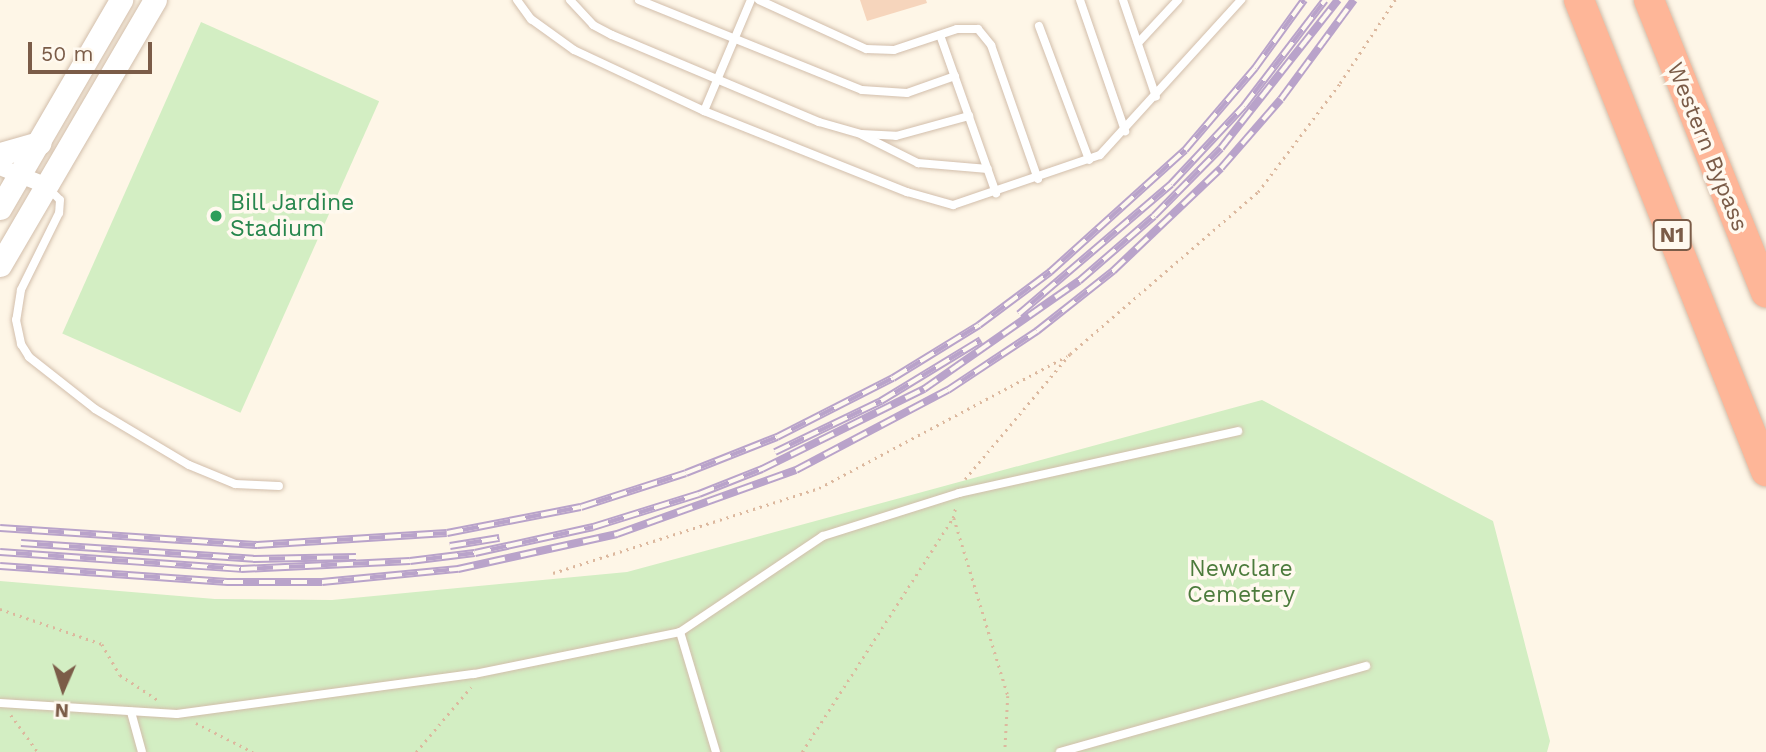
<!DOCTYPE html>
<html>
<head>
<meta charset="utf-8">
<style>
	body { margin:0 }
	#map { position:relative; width:1766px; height:752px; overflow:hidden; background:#fef6e7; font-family:"Work Sans",sans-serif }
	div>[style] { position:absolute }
	.green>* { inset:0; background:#d3eec3; transform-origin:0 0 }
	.building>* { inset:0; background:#f6d5bc }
	.path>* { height:2.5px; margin-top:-1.25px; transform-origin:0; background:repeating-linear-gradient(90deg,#dcb89e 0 2px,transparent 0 7px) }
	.roads { filter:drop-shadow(0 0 2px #d2beab) drop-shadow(0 0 2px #d2beab) }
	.lane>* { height:8px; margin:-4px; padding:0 4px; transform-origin:4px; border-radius:4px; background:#fff }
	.street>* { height:16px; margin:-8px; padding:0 8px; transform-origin:8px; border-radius:8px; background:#fff }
	.secondary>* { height:23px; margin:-11.5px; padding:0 11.5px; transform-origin:11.5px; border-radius:11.5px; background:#fff }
	.highway>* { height:30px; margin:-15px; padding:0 15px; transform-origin:15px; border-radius:15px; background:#feb698 }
	.rail>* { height:8px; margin-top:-4px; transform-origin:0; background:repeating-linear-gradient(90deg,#fff9ef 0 16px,#b9a3ca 0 32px); box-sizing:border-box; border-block:2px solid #b9a3ca }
	.dots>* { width:19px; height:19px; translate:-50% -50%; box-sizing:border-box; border:4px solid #fff9ef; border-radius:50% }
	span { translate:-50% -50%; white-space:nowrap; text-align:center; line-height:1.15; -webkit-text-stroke:7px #fff9ef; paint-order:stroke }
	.shield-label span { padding:2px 5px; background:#fff9ef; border:2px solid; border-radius:5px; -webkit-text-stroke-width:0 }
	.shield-label { font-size:21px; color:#7b5c48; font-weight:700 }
	.street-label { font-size:23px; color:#7b5c48 }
	.leisure-label { font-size:23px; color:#27864d }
	.left { translate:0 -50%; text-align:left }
	.park-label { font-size:23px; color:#4c7b3c }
	.north { position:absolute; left:28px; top:654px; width:70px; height:70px; -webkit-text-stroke:5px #fff9ef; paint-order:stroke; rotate:183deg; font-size:19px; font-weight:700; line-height:28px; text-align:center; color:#7b5c48 }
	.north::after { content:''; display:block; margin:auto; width:24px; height:32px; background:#7b5c48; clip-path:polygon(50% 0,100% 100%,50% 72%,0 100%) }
	.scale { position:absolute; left:28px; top:42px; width:124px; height:32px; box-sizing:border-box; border:4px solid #7b5c48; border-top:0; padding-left:9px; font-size:21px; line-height:24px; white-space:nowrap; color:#7b5c48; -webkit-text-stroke:5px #fff9ef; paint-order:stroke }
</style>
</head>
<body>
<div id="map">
	<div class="green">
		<i style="left:201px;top:22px;width:195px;height:341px;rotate:24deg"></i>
		<i style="clip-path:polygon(1262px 400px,1493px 521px,1550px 741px,1547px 752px,0 752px,0 581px,215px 599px,332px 600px,627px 572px)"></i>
	</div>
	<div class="building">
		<i style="clip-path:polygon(860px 0,926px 0,927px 3px,867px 21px)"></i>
	</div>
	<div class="path">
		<i style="left:965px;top:479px;width:163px;rotate:-50deg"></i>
		<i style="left:1070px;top:354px;width:248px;rotate:-40.8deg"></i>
		<i style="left:1258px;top:192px;width:136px;rotate:-53deg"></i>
		<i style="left:1340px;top:83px;width:100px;rotate:-56.5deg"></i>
		<i style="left:954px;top:518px;width:186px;rotate:73.1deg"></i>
		<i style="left:1008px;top:696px;width:56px;rotate:93.1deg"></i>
		<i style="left:553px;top:573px;width:279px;rotate:-17.7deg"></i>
		<i style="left:819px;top:488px;width:281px;rotate:-28deg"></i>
		<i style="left:0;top:609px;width:108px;rotate:18.9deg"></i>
		<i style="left:102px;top:644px;width:36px;rotate:60deg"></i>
		<i style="left:120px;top:675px;width:45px;rotate:33.3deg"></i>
		<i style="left:11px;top:715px;width:46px;rotate:53.9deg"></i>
		<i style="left:196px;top:723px;width:64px;rotate:27deg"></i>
		<i style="left:416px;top:752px;width:85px;rotate:-49.8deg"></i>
		<i style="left:802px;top:752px;width:278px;rotate:-57.2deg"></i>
		<i style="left:953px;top:518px;width:13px;rotate:-77deg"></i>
	</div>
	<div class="roads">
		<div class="lane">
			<i style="left:517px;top:0;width:24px;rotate:54deg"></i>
			<i style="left:531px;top:19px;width:53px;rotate:35.8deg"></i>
			<i style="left:574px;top:50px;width:144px;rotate:25.1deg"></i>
			<i style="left:704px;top:111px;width:219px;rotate:21.8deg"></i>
			<i style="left:907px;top:192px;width:48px;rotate:15.8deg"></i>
			<i style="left:953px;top:205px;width:155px;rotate:-18.8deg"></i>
			<i style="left:1100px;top:155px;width:210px;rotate:-47.7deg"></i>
			<i style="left:570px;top:0;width:34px;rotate:47deg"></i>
			<i style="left:593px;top:25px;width:21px;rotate:28deg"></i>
			<i style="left:612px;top:35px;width:225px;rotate:22.8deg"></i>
			<i style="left:819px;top:122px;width:44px;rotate:15.9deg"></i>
			<i style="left:861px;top:134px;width:35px;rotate:3deg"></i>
			<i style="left:896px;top:136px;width:76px;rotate:-15.3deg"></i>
			<i style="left:639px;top:0;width:240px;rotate:22deg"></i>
			<i style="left:862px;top:90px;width:45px;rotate:3.8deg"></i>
			<i style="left:907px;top:93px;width:51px;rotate:-19.5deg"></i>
			<i style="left:759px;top:0;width:118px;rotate:24.6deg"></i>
			<i style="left:866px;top:49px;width:28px;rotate:2deg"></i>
			<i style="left:894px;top:50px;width:66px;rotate:-18.4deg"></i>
			<i style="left:957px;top:29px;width:21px"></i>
			<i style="left:978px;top:29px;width:21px;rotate:51deg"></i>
			<i style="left:991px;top:45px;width:142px;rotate:70.7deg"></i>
			<i style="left:1080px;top:0;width:139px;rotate:71deg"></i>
			<i style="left:1123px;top:0;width:102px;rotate:71.2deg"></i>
			<i style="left:1039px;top:26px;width:143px;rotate:69.5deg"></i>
			<i style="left:940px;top:35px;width:168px;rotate:70.5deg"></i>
			<i style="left:1138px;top:43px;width:59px;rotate:-47.1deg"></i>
			<i style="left:704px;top:111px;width:121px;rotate:-67.1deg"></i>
			<i style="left:862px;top:135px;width:63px;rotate:26.6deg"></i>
			<i style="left:918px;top:163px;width:70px;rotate:4.9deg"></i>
			<i style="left:47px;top:187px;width:18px;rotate:45deg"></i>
			<i style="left:60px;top:200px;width:13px;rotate:94deg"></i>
			<i style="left:59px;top:213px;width:86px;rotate:116.3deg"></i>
			<i style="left:21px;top:290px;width:30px;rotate:99deg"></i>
			<i style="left:16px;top:320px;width:25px;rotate:78deg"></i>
			<i style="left:21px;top:344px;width:15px;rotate:58deg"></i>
			<i style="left:29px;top:357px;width:84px;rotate:38.2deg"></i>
			<i style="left:95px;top:409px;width:109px;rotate:30.8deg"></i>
			<i style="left:189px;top:465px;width:50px;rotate:22.4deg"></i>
			<i style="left:235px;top:484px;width:44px;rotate:2.6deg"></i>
			<i style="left:680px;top:632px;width:125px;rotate:73.3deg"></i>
			<i style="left:0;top:703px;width:177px;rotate:3.6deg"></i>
			<i style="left:177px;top:714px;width:300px;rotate:-7.7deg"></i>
			<i style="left:474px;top:674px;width:210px;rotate:-11.5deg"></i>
			<i style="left:680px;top:632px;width:172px;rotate:-33.9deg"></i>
			<i style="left:823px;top:536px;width:143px;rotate:-17.5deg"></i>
			<i style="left:959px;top:493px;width:286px;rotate:-12.5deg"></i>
			<i style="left:131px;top:712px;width:41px;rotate:74.6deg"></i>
			<i style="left:1060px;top:752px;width:318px;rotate:-15.7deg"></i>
		</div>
		<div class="street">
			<i style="left:0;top:167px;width:48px;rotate:21.8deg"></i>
		</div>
		<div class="secondary">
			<i style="left:0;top:154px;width:41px;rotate:-15.8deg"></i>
			<i style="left:0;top:208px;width:241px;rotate:-59.8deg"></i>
			<i style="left:0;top:265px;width:307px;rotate:-59.7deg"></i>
		</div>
		<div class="highway">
			<i style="left:1579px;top:0;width:507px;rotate:68.35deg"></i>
			<i style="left:1649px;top:0;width:315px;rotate:68.2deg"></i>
		</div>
	</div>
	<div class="rail">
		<i style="left:1019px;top:314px;width:200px;rotate:-40.5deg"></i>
		<i style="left:1171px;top:184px;width:107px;rotate:-46.9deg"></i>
		<i style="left:1244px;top:106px;width:133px;rotate:-52.6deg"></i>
		<i style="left:775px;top:452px;width:118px;rotate:-25.7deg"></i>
		<i style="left:881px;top:401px;width:117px;rotate:-31.4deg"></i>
		<i style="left:0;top:528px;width:258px;rotate:3.8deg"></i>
		<i style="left:257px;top:545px;width:190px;rotate:-3.6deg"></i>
		<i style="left:447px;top:533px;width:136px;rotate:-11deg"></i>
		<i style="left:581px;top:507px;width:110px;rotate:-17.9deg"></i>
		<i style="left:686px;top:473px;width:98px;rotate:-21.6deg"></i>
		<i style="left:777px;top:437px;width:130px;rotate:-27deg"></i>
		<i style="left:893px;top:378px;width:101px;rotate:-31.6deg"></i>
		<i style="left:979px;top:325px;width:89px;rotate:-36.7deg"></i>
		<i style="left:1050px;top:272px;width:182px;rotate:-42.1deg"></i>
		<i style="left:1185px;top:150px;width:108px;rotate:-49.5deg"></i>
		<i style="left:1255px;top:68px;width:84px;rotate:-54.2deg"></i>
		<i style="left:21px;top:543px;width:233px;rotate:3.9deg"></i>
		<i style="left:253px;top:559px;width:103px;rotate:-1.1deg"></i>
		<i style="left:450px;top:546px;width:50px;rotate:-9.3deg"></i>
		<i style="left:0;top:552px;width:242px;rotate:4deg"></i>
		<i style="left:241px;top:569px;width:169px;rotate:-2.7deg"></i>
		<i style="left:410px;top:561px;width:65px;rotate:-7deg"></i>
		<i style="left:475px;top:553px;width:121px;rotate:-12.4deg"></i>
		<i style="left:593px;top:527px;width:111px;rotate:-17.3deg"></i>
		<i style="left:699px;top:494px;width:68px;rotate:-21.6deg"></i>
		<i style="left:762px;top:469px;width:181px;rotate:-26.3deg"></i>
		<i style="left:924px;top:389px;width:189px;rotate:-34.9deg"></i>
		<i style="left:1079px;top:281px;width:99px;rotate:-40.9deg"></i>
		<i style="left:1154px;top:216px;width:95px;rotate:-45.4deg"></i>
		<i style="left:1221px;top:148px;width:189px;rotate:-51.7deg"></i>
		<i style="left:0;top:566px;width:228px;rotate:4deg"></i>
		<i style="left:227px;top:582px;width:95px"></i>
		<i style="left:322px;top:582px;width:137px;rotate:-5.5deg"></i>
		<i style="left:458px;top:569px;width:163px;rotate:-12.4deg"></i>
		<i style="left:617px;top:534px;width:190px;rotate:-19.7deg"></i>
		<i style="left:796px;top:470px;width:172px;rotate:-27.8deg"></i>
		<i style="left:948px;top:390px;width:107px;rotate:-33.5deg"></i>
		<i style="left:1037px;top:331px;width:97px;rotate:-38.3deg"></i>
		<i style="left:1113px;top:271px;width:149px;rotate:-43.6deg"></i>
		<i style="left:1221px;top:168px;width:91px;rotate:-49deg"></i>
		<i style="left:1281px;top:99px;width:123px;rotate:-53.6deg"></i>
	</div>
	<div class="dots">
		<i style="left:216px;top:216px;background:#2e9e5b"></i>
	</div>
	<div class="shield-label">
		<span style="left:1672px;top:235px">N1</span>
	</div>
	<div class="street-label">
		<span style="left:1707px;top:147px;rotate:68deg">Western Bypass</span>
	</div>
	<div class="leisure-label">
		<span class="left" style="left:230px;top:216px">Bill Jardine<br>Stadium</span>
	</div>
	<div class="park-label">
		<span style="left:1241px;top:582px">Newclare<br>Cemetery</span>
	</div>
	<div class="north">N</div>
	<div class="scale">50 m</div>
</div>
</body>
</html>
